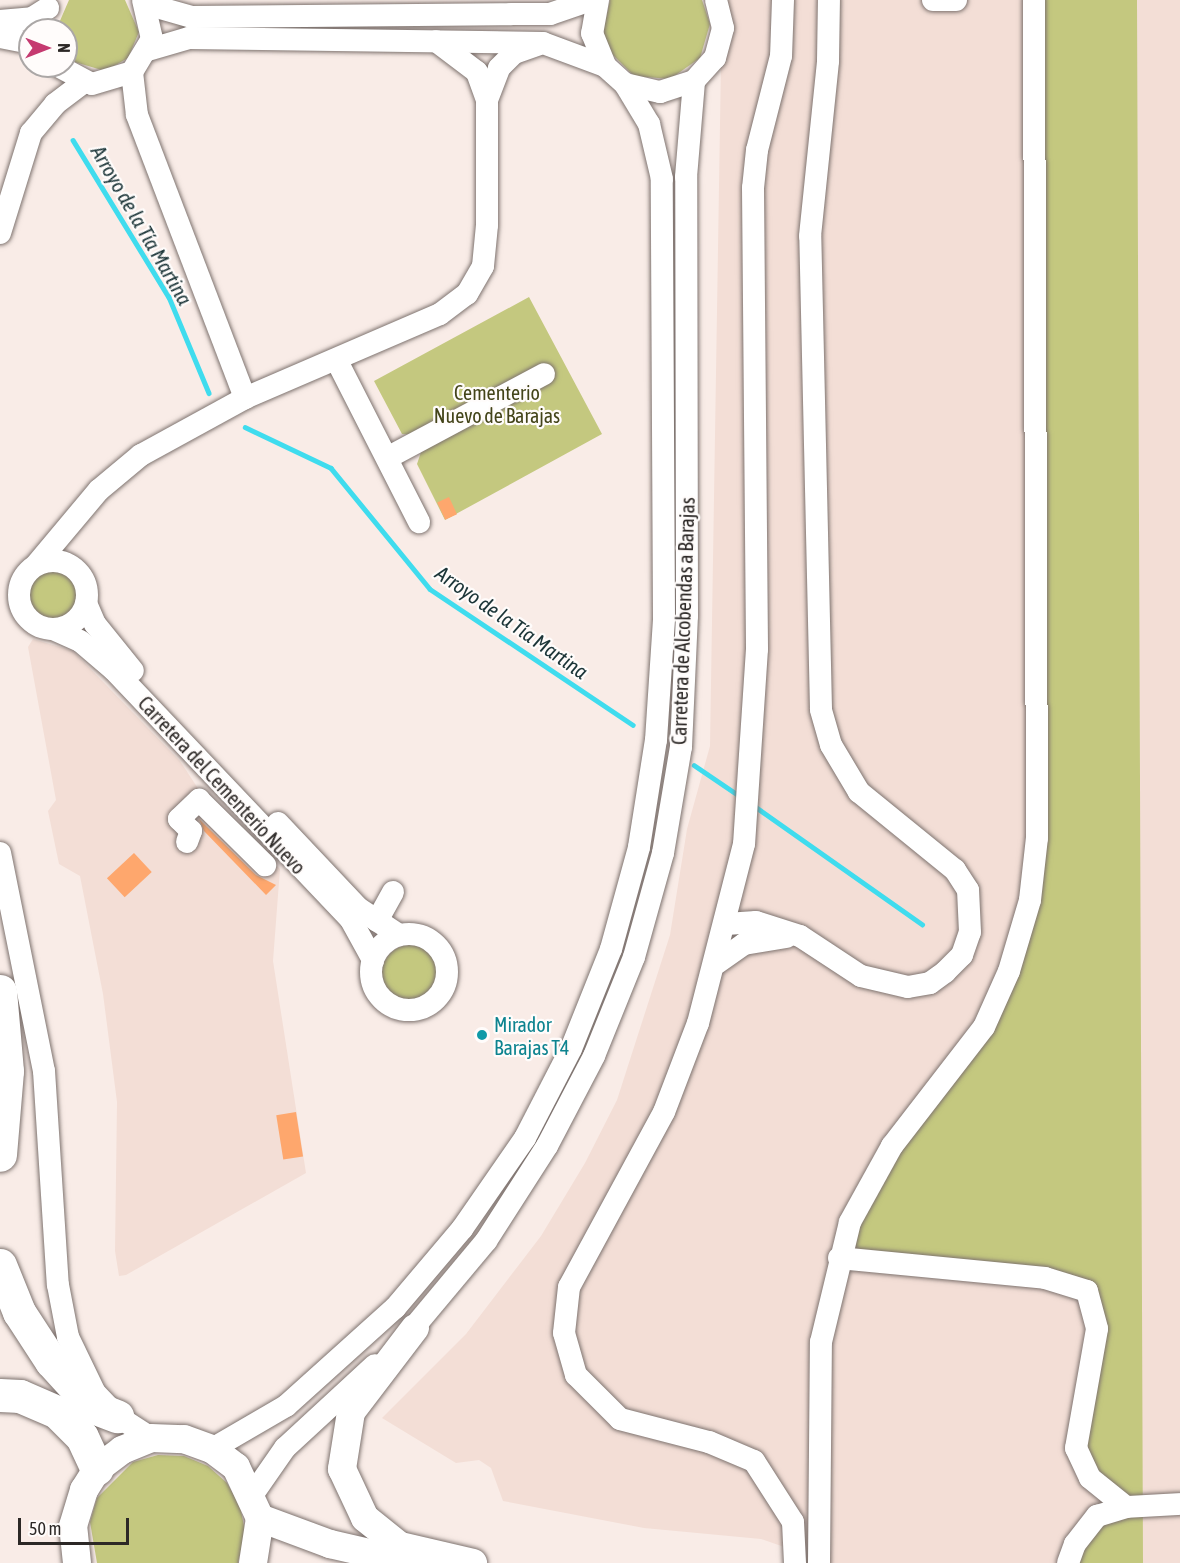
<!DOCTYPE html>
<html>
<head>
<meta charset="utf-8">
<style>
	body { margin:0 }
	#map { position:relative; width:1180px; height:1563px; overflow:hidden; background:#f9ece7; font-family:"Asap Condensed",sans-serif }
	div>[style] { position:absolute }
	.built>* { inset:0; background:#f3ded6 }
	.green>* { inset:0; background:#c4c87f }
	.round { border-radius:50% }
	.stream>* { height:4.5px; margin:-2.25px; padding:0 2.25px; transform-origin:2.25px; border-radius:2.25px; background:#3fdcee }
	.building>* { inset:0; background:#fea76d; transform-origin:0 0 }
	.roads { filter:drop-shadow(0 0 2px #7e736f) drop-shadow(0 0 2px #7e736f) }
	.minor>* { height:22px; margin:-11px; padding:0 11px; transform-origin:11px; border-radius:11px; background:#fff }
	.minor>.ring { margin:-11px; padding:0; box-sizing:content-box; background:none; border:22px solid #fff; border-radius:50% }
	.major>* { height:28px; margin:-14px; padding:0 14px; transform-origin:14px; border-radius:14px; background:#fff }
	.highway>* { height:33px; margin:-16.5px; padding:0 16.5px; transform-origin:16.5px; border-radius:16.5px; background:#fff }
	.dots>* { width:16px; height:16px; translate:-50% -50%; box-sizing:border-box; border:3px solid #fffcfb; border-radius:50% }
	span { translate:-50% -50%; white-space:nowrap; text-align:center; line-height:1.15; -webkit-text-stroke:4.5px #fffcfb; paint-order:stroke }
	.park-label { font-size:20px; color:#434419 }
	.street-label { font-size:20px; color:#2c2826 }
	.culture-label { font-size:20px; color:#0d838f }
	.left { translate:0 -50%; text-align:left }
	.water-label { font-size:21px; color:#1c3538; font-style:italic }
	.north { position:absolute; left:18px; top:18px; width:60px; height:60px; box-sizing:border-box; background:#fffcfb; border:2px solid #aba7a6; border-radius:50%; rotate:90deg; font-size:16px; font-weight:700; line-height:24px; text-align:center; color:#2c2826 }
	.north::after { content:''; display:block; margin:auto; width:21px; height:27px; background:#c53a70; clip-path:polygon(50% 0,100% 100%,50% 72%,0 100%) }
	.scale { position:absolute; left:18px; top:1518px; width:111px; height:27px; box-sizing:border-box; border:3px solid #2c2826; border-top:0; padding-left:8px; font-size:18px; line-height:21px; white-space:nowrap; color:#2c2826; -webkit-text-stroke:4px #fffcfb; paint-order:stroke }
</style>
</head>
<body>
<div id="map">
	<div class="built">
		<i style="clip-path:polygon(722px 0,1180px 0,1180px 1563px,787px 1563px,787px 1548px,761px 1539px,644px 1528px,503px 1501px,491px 1468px,479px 1460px,456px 1463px,382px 1418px,466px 1334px,541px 1236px,585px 1163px,617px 1100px,670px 935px,687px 829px,710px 746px)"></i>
		<i style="clip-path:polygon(33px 639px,73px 651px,180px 761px,201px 793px,280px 869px,273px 961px,306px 1173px,126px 1275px,119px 1276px,115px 1251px,117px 1102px,103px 994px,80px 876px,59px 864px,48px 811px,56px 800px,28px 647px)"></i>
	</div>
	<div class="green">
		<i style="clip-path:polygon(69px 0,125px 0,139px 32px,128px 58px,105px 71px,68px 60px,66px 30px,56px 30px)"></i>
		<i style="clip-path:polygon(610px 0,702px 0,710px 24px,700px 58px,670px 79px,634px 76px,608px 50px,603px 32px)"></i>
		<i style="clip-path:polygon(1034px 0,1137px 0,1143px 1563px,1068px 1563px,1075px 1544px,1126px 1507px,1076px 1448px,1097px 1329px,1087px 1291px,839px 1258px,850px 1222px,984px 1027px,1030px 900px)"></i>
		<i style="clip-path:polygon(529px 297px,602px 434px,445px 520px,417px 464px,422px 449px,416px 435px,402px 434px,374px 381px)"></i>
		<i class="round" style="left:29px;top:568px;width:52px;height:52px"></i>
		<i class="round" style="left:382px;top:945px;width:56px;height:56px"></i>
		<i style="clip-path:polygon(158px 1455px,184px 1456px,208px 1466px,227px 1483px,240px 1506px,245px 1531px,238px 1563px,97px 1563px,90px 1522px,97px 1498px,133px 1462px)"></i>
	</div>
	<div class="stream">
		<i style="left:73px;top:140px;width:184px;rotate:58.6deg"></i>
		<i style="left:169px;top:297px;width:104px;rotate:67.4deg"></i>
		<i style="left:245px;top:427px;width:95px;rotate:25.5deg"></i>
		<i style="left:331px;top:468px;width:156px;rotate:50.7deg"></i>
		<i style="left:430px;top:589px;width:244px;rotate:33.8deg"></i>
		<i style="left:694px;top:765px;width:57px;rotate:34.2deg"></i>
		<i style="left:753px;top:805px;width:207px;rotate:35.2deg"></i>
	</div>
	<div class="building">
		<i style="left:449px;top:497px;width:19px;height:13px;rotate:65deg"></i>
		<i style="clip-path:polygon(199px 819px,256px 875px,276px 885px,266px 895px,204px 831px)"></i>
		<i style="left:134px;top:853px;width:26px;height:37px;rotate:47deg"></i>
		<i style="left:296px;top:1112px;width:45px;height:20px;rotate:81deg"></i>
	</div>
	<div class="roads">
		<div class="minor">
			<i style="left:598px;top:0;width:34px;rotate:100deg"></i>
			<i style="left:592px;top:33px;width:35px;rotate:68deg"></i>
			<i style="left:605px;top:66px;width:27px;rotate:42deg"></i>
			<i style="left:625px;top:84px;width:36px;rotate:13deg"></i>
			<i style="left:660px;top:92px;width:36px;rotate:-18deg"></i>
			<i style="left:694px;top:81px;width:31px;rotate:-48deg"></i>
			<i style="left:715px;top:58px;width:31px;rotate:-75deg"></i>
			<i style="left:723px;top:28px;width:29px;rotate:-104deg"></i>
			<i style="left:783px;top:0;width:56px;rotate:92deg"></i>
			<i style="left:781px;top:56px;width:97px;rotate:104.3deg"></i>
			<i style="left:757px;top:150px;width:38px;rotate:96deg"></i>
			<i style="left:753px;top:188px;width:461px;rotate:89.5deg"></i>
			<i style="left:757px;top:649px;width:195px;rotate:93.8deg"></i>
			<i style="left:744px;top:844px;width:185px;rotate:104.4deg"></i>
			<i style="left:698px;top:1023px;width:95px;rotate:110.9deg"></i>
			<i style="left:664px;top:1112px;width:199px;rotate:118.5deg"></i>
			<i style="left:569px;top:1287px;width:46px;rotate:96.2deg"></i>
			<i style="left:564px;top:1333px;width:44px;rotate:74.1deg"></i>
			<i style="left:576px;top:1375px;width:62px;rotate:45deg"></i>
			<i style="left:620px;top:1419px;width:92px;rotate:14.5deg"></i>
			<i style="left:709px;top:1442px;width:49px;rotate:22.9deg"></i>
			<i style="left:754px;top:1461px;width:72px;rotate:57.4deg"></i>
			<i style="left:793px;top:1522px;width:41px;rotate:87.2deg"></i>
			<i style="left:933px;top:0;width:23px"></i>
			<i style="left:146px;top:4px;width:48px;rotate:15.8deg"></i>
			<i style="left:192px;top:17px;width:319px;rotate:-0.5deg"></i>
			<i style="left:511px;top:14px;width:39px"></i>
			<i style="left:550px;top:14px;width:43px;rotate:-18.9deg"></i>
			<i style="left:0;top:21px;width:32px;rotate:-5deg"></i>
			<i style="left:32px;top:18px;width:19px;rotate:-32deg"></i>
			<i style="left:0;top:37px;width:31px;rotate:11deg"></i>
			<i style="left:148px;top:50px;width:43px;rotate:-16.3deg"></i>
			<i style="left:189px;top:38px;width:354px;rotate:0.8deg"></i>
			<i style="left:543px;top:43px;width:66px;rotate:20.4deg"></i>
			<i style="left:58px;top:66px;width:38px;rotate:28deg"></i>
			<i style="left:92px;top:84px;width:42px;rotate:-16.7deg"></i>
			<i style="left:132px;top:72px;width:39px;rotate:-59deg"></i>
			<i style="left:152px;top:39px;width:40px;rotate:-103deg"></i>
			<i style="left:132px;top:72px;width:43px;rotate:83.4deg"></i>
			<i style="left:137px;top:115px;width:303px;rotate:69.1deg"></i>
			<i style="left:487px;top:100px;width:34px;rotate:-69deg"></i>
			<i style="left:499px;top:68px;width:21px;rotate:-45deg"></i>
			<i style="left:514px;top:53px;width:24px;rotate:-19deg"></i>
			<i style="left:0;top:233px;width:105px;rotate:-72.8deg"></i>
			<i style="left:31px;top:133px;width:38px;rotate:-50deg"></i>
			<i style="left:55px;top:104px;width:36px;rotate:-37deg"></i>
			<i style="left:337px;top:361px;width:181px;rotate:63deg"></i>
			<i style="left:387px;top:458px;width:178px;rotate:-28.1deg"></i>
			<i class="ring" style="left:19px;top:561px;width:46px;height:46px"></i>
			<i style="left:36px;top:565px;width:98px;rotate:-50deg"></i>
			<i style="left:99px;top:490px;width:55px;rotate:-39.8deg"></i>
			<i style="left:141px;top:455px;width:119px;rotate:-28.7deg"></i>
			<i style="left:245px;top:398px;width:212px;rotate:-23.3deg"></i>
			<i style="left:440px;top:314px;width:34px;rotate:-37deg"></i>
			<i style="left:467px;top:294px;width:32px;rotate:-60deg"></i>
			<i style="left:483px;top:266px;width:41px;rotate:-84.4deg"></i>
			<i style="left:487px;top:225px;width:125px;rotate:-90deg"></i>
			<i style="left:487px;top:100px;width:30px;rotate:-110deg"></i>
			<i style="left:477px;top:72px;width:51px;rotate:-142.9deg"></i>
			<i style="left:86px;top:603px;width:23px;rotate:67deg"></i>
			<i style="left:95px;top:624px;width:60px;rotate:51deg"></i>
			<i style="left:53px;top:629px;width:30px;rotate:24deg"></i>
			<i style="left:80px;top:641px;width:45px;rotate:40.5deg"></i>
			<i style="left:114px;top:670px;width:344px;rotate:46.5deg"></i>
			<i style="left:351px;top:920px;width:46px;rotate:61.2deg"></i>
			<i style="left:278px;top:823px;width:117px;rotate:46.7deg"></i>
			<i style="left:358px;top:908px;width:49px;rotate:33.4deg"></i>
			<i style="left:187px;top:842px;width:12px;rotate:-70deg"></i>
			<i style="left:191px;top:831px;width:17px;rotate:-135deg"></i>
			<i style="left:179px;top:819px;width:28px;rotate:-44deg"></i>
			<i style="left:199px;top:800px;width:93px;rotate:44.6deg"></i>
			<i style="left:0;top:853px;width:222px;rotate:78.6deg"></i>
			<i style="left:44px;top:1071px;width:214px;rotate:86.3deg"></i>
			<i style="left:58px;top:1285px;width:53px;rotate:79.1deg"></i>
			<i style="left:68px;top:1337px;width:62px;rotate:64.3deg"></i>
			<i style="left:95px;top:1393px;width:32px;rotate:46deg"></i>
			<i style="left:117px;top:1416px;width:40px;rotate:32.9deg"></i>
			<i style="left:377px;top:921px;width:33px;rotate:-61deg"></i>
			<i style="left:726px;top:924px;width:30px;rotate:-4deg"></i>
			<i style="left:756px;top:922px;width:46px;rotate:17.7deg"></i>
			<i style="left:800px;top:936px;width:73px;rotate:33.3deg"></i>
			<i style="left:861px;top:976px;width:48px;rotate:13.2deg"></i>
			<i style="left:908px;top:987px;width:22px;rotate:-10deg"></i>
			<i style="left:930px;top:983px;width:19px;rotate:-36deg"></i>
			<i style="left:945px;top:972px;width:24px;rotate:-45deg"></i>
			<i style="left:962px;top:955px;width:24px;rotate:-71deg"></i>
			<i style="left:970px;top:932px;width:42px;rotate:-92.7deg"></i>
			<i style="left:968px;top:890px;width:24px;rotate:-123deg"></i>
			<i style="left:955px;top:870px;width:124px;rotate:-140.9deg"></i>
			<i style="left:859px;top:792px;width:55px;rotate:-120.8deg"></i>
			<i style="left:831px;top:745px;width:37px;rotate:-106deg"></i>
			<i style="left:821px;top:709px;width:473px;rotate:-91.3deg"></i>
			<i style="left:810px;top:236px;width:176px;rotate:-84.1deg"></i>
			<i style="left:828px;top:61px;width:61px;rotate:-89.1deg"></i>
			<i class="ring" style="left:371px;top:934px;width:54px;height:54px"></i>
			<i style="left:717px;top:963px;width:33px;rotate:-35deg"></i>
			<i style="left:744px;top:944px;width:43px;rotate:-9.5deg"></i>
			<i style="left:839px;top:1258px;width:207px;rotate:5.5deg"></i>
			<i style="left:1045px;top:1278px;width:44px;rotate:17.2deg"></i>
			<i style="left:1087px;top:1291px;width:39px;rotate:75deg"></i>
			<i style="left:1097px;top:1329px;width:121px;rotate:100deg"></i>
			<i style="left:1076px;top:1448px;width:33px;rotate:65deg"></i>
			<i style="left:1090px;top:1478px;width:46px;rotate:38.9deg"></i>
			<i style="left:404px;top:1339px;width:128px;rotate:-50.1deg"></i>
			<i style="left:486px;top:1241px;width:113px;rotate:-57.3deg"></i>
			<i style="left:547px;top:1146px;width:102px;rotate:-62.4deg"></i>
			<i style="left:594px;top:1056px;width:107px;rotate:-68deg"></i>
			<i style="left:634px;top:957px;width:108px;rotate:-74.4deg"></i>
			<i style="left:663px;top:853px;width:108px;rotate:-80.4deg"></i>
			<i style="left:681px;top:747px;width:131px;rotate:-87.4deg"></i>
			<i style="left:687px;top:616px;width:439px;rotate:-90.1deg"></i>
			<i style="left:686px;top:177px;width:96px;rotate:-85.2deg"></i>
			<i style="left:212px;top:1449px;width:86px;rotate:-30.2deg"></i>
			<i style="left:286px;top:1406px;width:147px;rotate:-42deg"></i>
			<i style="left:395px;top:1308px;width:104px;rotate:-49.7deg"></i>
			<i style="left:462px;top:1229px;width:111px;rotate:-55.3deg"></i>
			<i style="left:525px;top:1138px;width:100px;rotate:-62.7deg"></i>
			<i style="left:571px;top:1049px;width:108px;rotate:-68.2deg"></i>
			<i style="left:611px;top:949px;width:106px;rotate:-74.6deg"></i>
			<i style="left:639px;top:847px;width:108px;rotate:-81deg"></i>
			<i style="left:656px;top:740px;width:122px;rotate:-86.2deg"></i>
			<i style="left:664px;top:618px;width:439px;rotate:-90.3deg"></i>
			<i style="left:662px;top:179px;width:57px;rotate:-103.3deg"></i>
			<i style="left:649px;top:124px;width:47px;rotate:-121deg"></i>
			<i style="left:253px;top:1494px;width:56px;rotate:-55.2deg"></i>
			<i style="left:285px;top:1448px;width:122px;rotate:-42.7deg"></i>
			<i style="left:819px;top:1563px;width:221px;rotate:-89.5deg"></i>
			<i style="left:821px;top:1342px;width:123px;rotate:-76.4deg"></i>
			<i style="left:850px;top:1222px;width:87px;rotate:-61.1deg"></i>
			<i style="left:892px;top:1146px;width:150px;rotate:-52.3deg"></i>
			<i style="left:984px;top:1027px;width:61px;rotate:-65.9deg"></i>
			<i style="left:1009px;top:971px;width:74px;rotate:-73.5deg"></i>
			<i style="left:1030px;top:900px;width:62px;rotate:-83.6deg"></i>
			<i style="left:1037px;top:838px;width:838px;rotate:-90.21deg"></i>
			<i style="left:1068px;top:1563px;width:20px;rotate:-70deg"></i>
			<i style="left:1075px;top:1544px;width:36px;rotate:-52deg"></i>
			<i style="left:1097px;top:1516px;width:30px;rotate:-17deg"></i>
			<i style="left:1126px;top:1507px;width:54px;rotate:-3.2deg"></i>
		</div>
		<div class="major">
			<i style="left:415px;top:1328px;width:106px;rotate:127.3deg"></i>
			<i style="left:351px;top:1412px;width:58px;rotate:99deg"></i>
			<i style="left:342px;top:1469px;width:54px;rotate:64.9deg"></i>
			<i style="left:365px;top:1518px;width:45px;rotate:38.7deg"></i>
			<i style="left:400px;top:1546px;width:75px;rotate:13.1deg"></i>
			<i style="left:260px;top:1518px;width:75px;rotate:20.4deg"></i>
			<i style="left:330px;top:1544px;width:84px;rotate:13deg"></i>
			<i style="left:77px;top:1563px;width:37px;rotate:-96deg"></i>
			<i style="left:73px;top:1526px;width:38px;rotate:-73deg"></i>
			<i style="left:84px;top:1490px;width:25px;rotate:-58deg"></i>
			<i style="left:97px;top:1469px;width:31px;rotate:-37deg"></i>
			<i style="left:122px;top:1450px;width:31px;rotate:-22deg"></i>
			<i style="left:151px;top:1438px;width:33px;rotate:2deg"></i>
			<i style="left:184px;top:1439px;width:30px;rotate:20deg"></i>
			<i style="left:212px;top:1449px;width:30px;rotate:37deg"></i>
			<i style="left:236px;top:1467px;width:56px;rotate:64.8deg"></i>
			<i style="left:260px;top:1518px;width:46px;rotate:98.8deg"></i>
		</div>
		<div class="highway">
			<i style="left:0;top:991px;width:80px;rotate:85deg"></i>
			<i style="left:7px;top:1071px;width:84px;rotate:94.8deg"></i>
			<i style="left:0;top:1265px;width:51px;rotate:68deg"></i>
			<i style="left:19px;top:1312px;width:59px;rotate:56.9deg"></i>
			<i style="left:51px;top:1361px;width:62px;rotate:47.6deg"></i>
			<i style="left:93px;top:1407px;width:26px;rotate:21deg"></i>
			<i style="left:0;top:1395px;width:20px;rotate:3deg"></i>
			<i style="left:20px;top:1396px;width:40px;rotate:23.4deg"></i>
			<i style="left:57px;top:1412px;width:35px;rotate:45deg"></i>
			<i style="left:82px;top:1437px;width:35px;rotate:65deg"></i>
		</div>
	</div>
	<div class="dots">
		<i style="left:482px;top:1035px;background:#0f9aa8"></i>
	</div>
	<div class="park-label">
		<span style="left:497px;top:404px">Cementerio<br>Nuevo de Barajas</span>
	</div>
	<div class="street-label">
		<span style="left:683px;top:621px;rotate:-88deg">Carretera de Alcobendas a Barajas</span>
		<span style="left:222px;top:785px;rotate:47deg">Carretera del Cementerio Nuevo</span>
	</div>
	<div class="culture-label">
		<span class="left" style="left:494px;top:1036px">Mirador<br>Barajas T4</span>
	</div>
	<div class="water-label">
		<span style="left:142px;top:225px;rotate:60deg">Arroyo de la Tía Martina</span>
		<span style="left:512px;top:622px;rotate:35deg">Arroyo de la Tía Martina</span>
	</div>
	<div class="north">N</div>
	<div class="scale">50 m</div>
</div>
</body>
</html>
